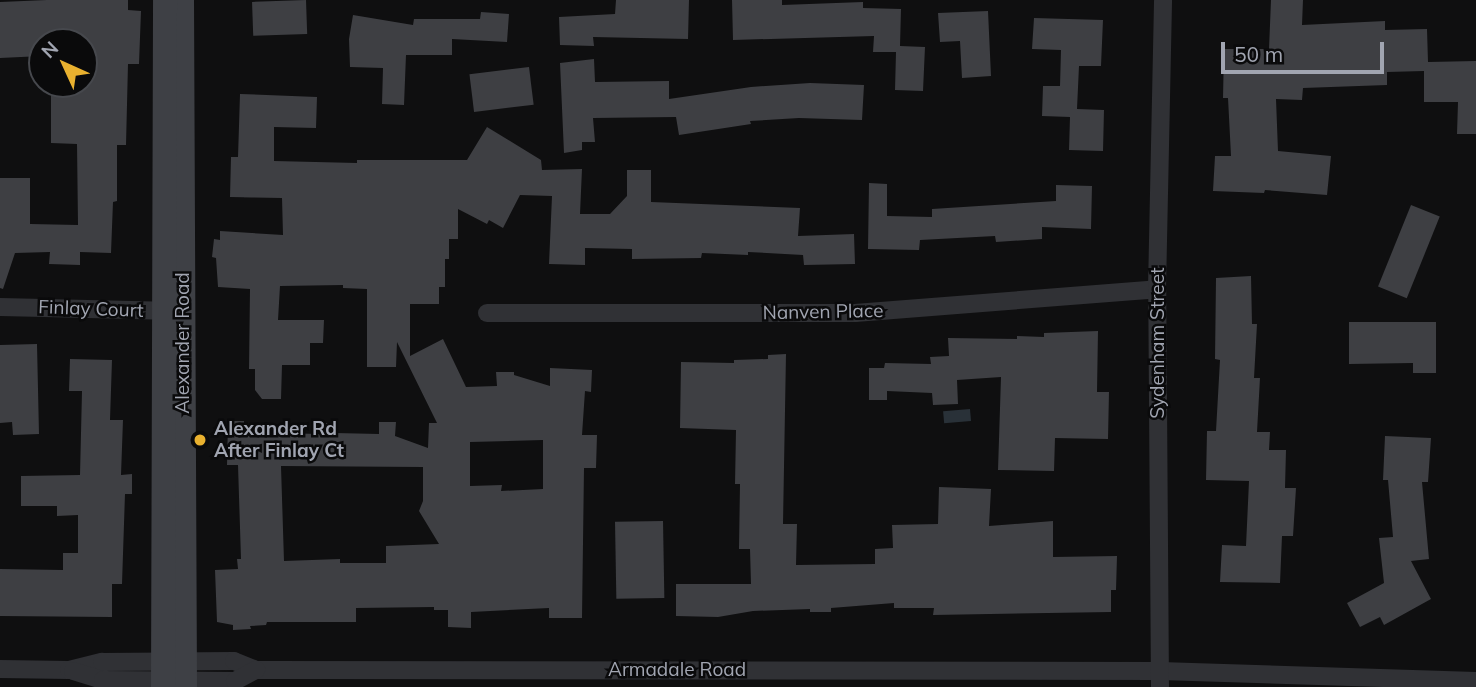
<!DOCTYPE html>
<html>
<head>
<meta charset="utf-8">
<style>
	body { margin:0 }
	#map { position:relative; width:1476px; height:687px; overflow:hidden; background:#0f0f10; font-family:Mulish,sans-serif }
	div>[style] { position:absolute }
	.water>* { inset:0; background:#293138; transform-origin:0 0 }
	.building>* { inset:0; background:#3e3f43; transform-origin:0 0 }
	.street>* { height:18px; margin:-9px; padding:0 9px; transform-origin:9px; border-radius:9px; background:#303135 }
	.secondary>* { height:24px; margin:-12px; padding:0 12px; transform-origin:12px; border-radius:12px; background:#3e4045 }
	.dots>* { width:19px; height:19px; translate:-50% -50%; box-sizing:border-box; border:4px solid #0a0a0b; border-radius:50% }
	span { translate:-50% -50%; white-space:nowrap; text-align:center; line-height:1.15; -webkit-text-stroke:5px #0a0a0b; paint-order:stroke }
	.street-label { font-size:19px; color:#a1a5b1 }
	.poi-label { font-size:19px; color:#a1a5b1; font-weight:700 }
	.left { translate:0 -50%; text-align:left }
	.north { position:absolute; left:28px; top:28px; width:70px; height:70px; box-sizing:border-box; background:#0a0a0b; border:2px solid #46484d; border-radius:50%; rotate:315deg; font-size:19px; font-weight:700; line-height:28px; text-align:center; color:#a1a5b1 }
	.north::after { content:''; display:block; margin:auto; width:24px; height:32px; background:#e9b12f; clip-path:polygon(50% 0,100% 100%,50% 72%,0 100%) }
	.scale { position:absolute; left:1221px; top:42px; width:163px; height:32px; box-sizing:border-box; border:4px solid #a1a5b1; border-top:0; padding-left:9px; font-size:21px; line-height:24px; white-space:nowrap; color:#a1a5b1; -webkit-text-stroke:5px #0a0a0b; paint-order:stroke }
</style>
</head>
<body>
<div id="map">
	<div class="water">
		<i style="left:970px;top:409px;width:12px;height:27px;rotate:85deg"></i>
	</div>
	<div class="building">
		<i style="clip-path:polygon(47px 0,128px 0,128px 10px,141px 11px,139px 64px,128px 64px,126px 145px,117px 145px,117px 201px,113px 202px,111px 253px,80px 252px,80px 265px,49px 264px,50px 252px,15px 253px,3px 289px,0 288px,0 178px,30px 178px,30px 224px,78px 225px,77px 144px,51px 143px,51px 84px,84px 84px,84px 42px,42px 42px,42px 56px,0 58px,0 2px)"></i>
		<i style="left:306px;top:0;width:34px;height:54px;rotate:88deg"></i>
		<i style="clip-path:polygon(616px 0,689px 0,688px 39px,593px 37px,594px 46px,560px 45px,559px 17px,615px 14px)"></i>
		<i style="clip-path:polygon(732px 0,782px 0,782px 5px,863px 2px,863px 8px,901px 9px,900px 46px,925px 47px,923px 91px,895px 90px,896px 52px,873px 52px,874px 36px,733px 40px)"></i>
		<i style="clip-path:polygon(1271px 0,1303px 0,1302px 25px,1385px 21px,1385px 30px,1427px 29px,1428px 62px,1476px 61px,1476px 134px,1457px 134px,1458px 102px,1424px 102px,1424px 71px,1387px 72px,1387px 85px,1303px 88px,1302px 100px,1276px 99px,1278px 151px,1331px 156px,1327px 195px,1265px 190px,1264px 193px,1213px 191px,1215px 156px,1231px 156px,1228px 98px,1223px 98px,1224px 49px,1269px 49px)"></i>
		<i style="clip-path:polygon(988px 11px,991px 76px,962px 78px,960px 41px,940px 42px,938px 13px)"></i>
		<i style="clip-path:polygon(481px 12px,509px 14px,507px 42px,452px 39px,452px 55px,406px 55px,404px 105px,382px 104px,383px 68px,350px 67px,349px 39px,353px 15px,413px 25px,414px 19px,480px 19px)"></i>
		<i style="clip-path:polygon(1034px 18px,1103px 20px,1101px 66px,1079px 66px,1077px 109px,1104px 110px,1103px 151px,1069px 150px,1070px 117px,1042px 116px,1043px 86px,1060px 86px,1061px 50px,1032px 49px)"></i>
		<i style="clip-path:polygon(594px 59px,595px 82px,669px 81px,669px 99px,751px 87px,810px 83px,864px 85px,862px 120px,799px 118px,750px 121px,751px 124px,679px 135px,676px 117px,593px 118px,595px 142px,582px 142px,582px 150px,564px 153px,560px 63px)"></i>
		<i style="left:529px;top:67px;width:38px;height:60px;rotate:83deg"></i>
		<i style="clip-path:polygon(evenodd,240px 94px,317px 97px,316px 128px,274px 127px,274px 161px,357px 163px,357px 160px,467px 160px,487px 127px,541px 160px,542px 170px,582px 169px,580px 214px,610px 214px,627px 196px,627px 170px,651px 170px,651px 202px,800px 208px,798px 236px,854px 234px,855px 264px,804px 265px,803px 255px,748px 252px,748px 255px,702px 253px,701px 258px,632px 259px,632px 249px,585px 248px,585px 265px,549px 264px,552px 196px,520px 195px,503px 228px,489px 220px,487px 224px,458px 209px,458px 239px,449px 239px,449px 259px,445px 259px,445px 287px,439px 287px,439px 304px,410px 304px,410px 356px,443px 339px,466px 387px,497px 386px,496px 372px,514px 372px,514px 375px,550px 386px,550px 368px,592px 370px,591px 392px,585px 391px,582px 435px,597px 435px,596px 468px,584px 468px,582px 618px,549px 618px,549px 608px,471px 612px,471px 628px,448px 627px,448px 610px,434px 610px,434px 607px,356px 608px,356px 622px,267px 622px,266px 625px,250px 626px,251px 629px,233px 630px,233px 625px,217px 622px,215px 570px,238px 569px,237px 559px,241px 559px,238px 465px,227px 465px,228px 421px,244px 421px,244px 432px,318px 434px,318px 423px,335px 423px,335px 433px,379px 434px,379px 422px,396px 422px,395px 436px,428px 448px,429px 423px,437px 423px,397px 342px,396px 367px,367px 367px,367px 289px,343px 288px,343px 285px,280px 286px,278px 320px,324px 320px,323px 343px,310px 343px,310px 365px,282px 365px,281px 399px,262px 399px,255px 390px,255px 369px,249px 369px,250px 289px,218px 287px,216px 258px,212px 257px,214px 239px,220px 240px,220px 231px,283px 235px,282px 198px,230px 197px,231px 157px,238px 157px,240px 94px,543px 440px,543px 489px,501px 491px,502px 485px,470px 486px,470px 442px,543px 440px,240px 94px,281px 466px,423px 467px,423px 501px,419px 511px,439px 544px,386px 546px,386px 563px,340px 563px,340px 559px,284px 561px,281px 466px)"></i>
		<i style="clip-path:polygon(869px 183px,887px 184px,887px 216px,932px 217px,932px 209px,1056px 201px,1056px 185px,1092px 186px,1091px 229px,1042px 227px,1042px 239px,996px 242px,995px 236px,920px 240px,919px 250px,868px 249px)"></i>
		<i style="left:1411px;top:205px;width:31px;height:88px;rotate:22deg"></i>
		<i style="clip-path:polygon(1251px 276px,1252px 324px,1257px 324px,1254px 378px,1260px 378px,1257px 432px,1270px 432px,1269px 450px,1286px 450px,1285px 488px,1296px 488px,1293px 536px,1282px 536px,1280px 583px,1220px 582px,1222px 545px,1246px 546px,1249px 481px,1206px 480px,1207px 431px,1216px 431px,1220px 360px,1215px 359px,1216px 278px)"></i>
		<i style="clip-path:polygon(1349px 322px,1436px 322px,1436px 373px,1413px 373px,1413px 363px,1349px 364px)"></i>
		<i style="clip-path:polygon(1098px 331px,1097px 392px,1109px 392px,1108px 439px,1055px 438px,1054px 471px,998px 470px,1001px 377px,957px 380px,958px 404px,933px 405px,932px 393px,887px 391px,887px 400px,869px 400px,869px 368px,884px 368px,885px 363px,931px 364px,930px 357px,949px 356px,948px 338px,1017px 339px,1017px 336px,1044px 337px,1044px 333px)"></i>
		<i style="clip-path:polygon(37px 344px,39px 434px,13px 435px,12px 422px,0 423px,0 345px)"></i>
		<i style="clip-path:polygon(786px 354px,783px 524px,797px 524px,796px 565px,875px 564px,875px 549px,893px 548px,892px 525px,938px 524px,939px 487px,991px 489px,989px 526px,1053px 521px,1053px 557px,1117px 556px,1116px 590px,1111px 590px,1111px 612px,933px 615px,934px 608px,894px 608px,894px 603px,831px 608px,831px 612px,810px 612px,810px 609px,753px 611px,718px 617px,676px 616px,676px 584px,751px 584px,750px 549px,739px 549px,740px 484px,735px 484px,736px 430px,680px 428px,681px 362px,734px 363px,734px 360px,768px 359px,768px 355px)"></i>
		<i style="clip-path:polygon(70px 359px,112px 360px,110px 420px,123px 420px,121px 475px,132px 474px,132px 494px,125px 494px,122px 584px,112px 584px,112px 617px,0 616px,0 569px,63px 570px,63px 553px,78px 553px,78px 515px,57px 516px,57px 506px,21px 506px,21px 476px,80px 475px,82px 391px,69px 391px)"></i>
		<i style="clip-path:polygon(1385px 436px,1431px 438px,1428px 482px,1422px 482px,1429px 559px,1411px 561px,1431px 599px,1384px 625px,1380px 617px,1360px 627px,1347px 603px,1384px 583px,1379px 538px,1393px 537px,1388px 480px,1383px 480px)"></i>
		<i style="left:663px;top:521px;width:77px;height:48px;rotate:89deg"></i>
	</div>
	<div class="street">
		<i style="left:0;top:307px;width:176px;rotate:1.3deg"></i>
		<i style="left:487px;top:313px;width:368px"></i>
		<i style="left:855px;top:313px;width:303px;rotate:-4.5deg"></i>
		<i style="left:0;top:669px;width:69px;rotate:0.8deg"></i>
		<i style="left:69px;top:670px;width:34px;rotate:-14deg"></i>
		<i style="left:102px;top:662px;width:132px;rotate:-0.4deg"></i>
		<i style="left:234px;top:661px;width:24px;rotate:22deg"></i>
		<i style="left:256px;top:670px;width:904px;rotate:0.06deg"></i>
		<i style="left:1160px;top:671px;width:316px;rotate:1.8deg"></i>
		<i style="left:73px;top:671px;width:31px;rotate:17deg"></i>
		<i style="left:103px;top:680px;width:132px;rotate:0.4deg"></i>
		<i style="left:235px;top:681px;width:24px;rotate:-28deg"></i>
		<i style="left:1160px;top:687px;width:398px;rotate:-90.4deg"></i>
		<i style="left:1157px;top:289px;width:289px;rotate:-88.8deg"></i>
	</div>
	<div class="secondary">
		<i style="left:182px;top:0;width:687px;rotate:89.75deg"></i>
		<i style="left:163px;top:687px;width:687px;rotate:-89.83deg"></i>
	</div>
	<div class="dots">
		<i style="left:200px;top:440px;background:#e9b12f"></i>
	</div>
	<div class="street-label">
		<span style="left:91px;top:309px;rotate:2deg">Finlay Court</span>
		<span style="left:823px;top:312px;rotate:-1deg">Nanven Place</span>
		<span style="left:183px;top:343px;rotate:-90deg">Alexander Road</span>
		<span style="left:1158px;top:343px;rotate:-90deg">Sydenham Street</span>
		<span style="left:677px;top:670px">Armadale Road</span>
	</div>
	<div class="poi-label">
		<span class="left" style="left:214px;top:440px">Alexander Rd<br>After Finlay Ct</span>
	</div>
	<div class="north">N</div>
	<div class="scale">50 m</div>
</div>
</body>
</html>
